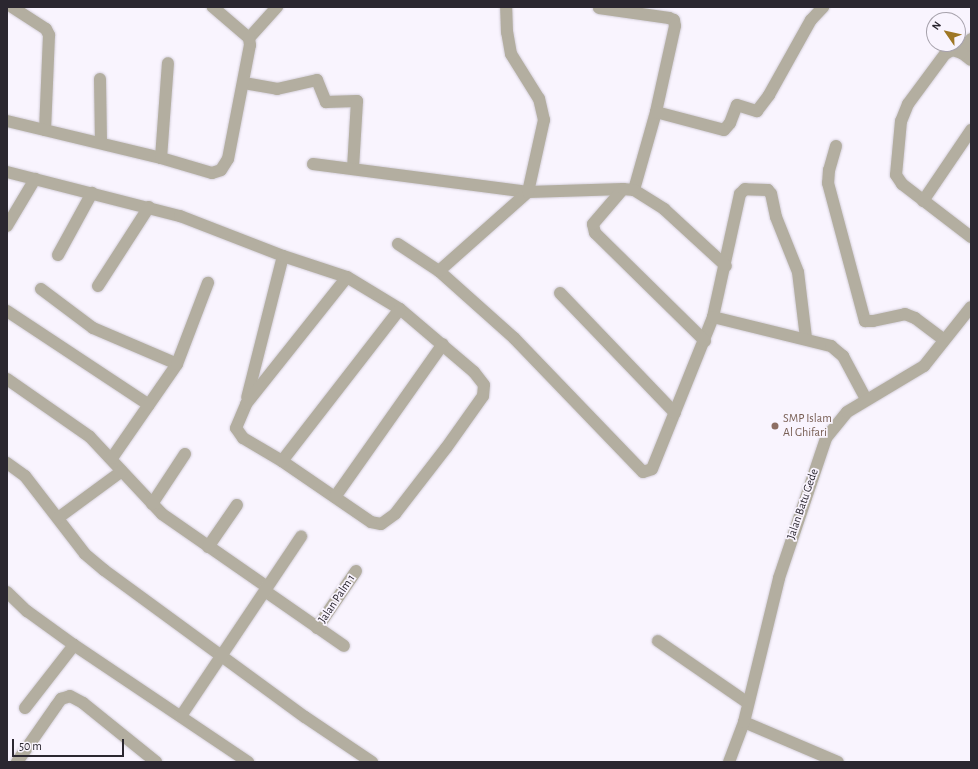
<!DOCTYPE html>
<html>
<head>
<meta charset="utf-8">
<style>
	body { margin:0 }
	#map { position:relative; width:978px; height:769px; overflow:hidden; background:#f9f4fe; font-family:"Alegreya Sans",sans-serif }
	div>[style] { position:absolute }
	.roads { filter:drop-shadow(0 0 1px #d4cfd9) drop-shadow(0 0 1px #d4cfd9) }
	.minor>* { height:12px; margin:-6px; padding:0 6px; transform-origin:6px; border-radius:6px; background:#b3aea0 }
	.dots>* { width:11px; height:11px; translate:-50% -50%; box-sizing:border-box; border:2px solid #f9f4fe; border-radius:50% }
	span { translate:-50% -50%; white-space:nowrap; text-align:center; line-height:1.15; -webkit-text-stroke:3.5px #f9f4fe; paint-order:stroke }
	.education-label { font-size:12px; color:#785e54 }
	.left { translate:0 -50%; text-align:left }
	.street-label { font-size:12px; color:#2b2730 }
	.frame { position:absolute; inset:0; border:8px solid #2b2730; pointer-events:none }
	.north { position:absolute; left:926px; top:12px; width:40px; height:40px; box-sizing:border-box; background:#f9f4fe; border:1px solid #a7a2ac; border-radius:50%; rotate:304deg; font-size:11px; font-weight:700; line-height:16px; text-align:center; color:#2b2730 }
	.north::after { content:''; display:block; margin:auto; width:14px; height:18px; background:#9f7725; clip-path:polygon(50% 0,100% 100%,50% 72%,0 100%) }
	.scale { position:absolute; left:12px; top:739px; width:112px; height:18px; box-sizing:border-box; border:2px solid #2b2730; border-top:0; padding-left:5px; font-size:12px; line-height:14px; white-space:nowrap; color:#2b2730; -webkit-text-stroke:3px #f9f4fe; paint-order:stroke }
</style>
</head>
<body>
<div id="map">
	<div class="roads">
		<div class="minor">
			<i style="left:12px;top:7px;width:40px;rotate:32.9deg"></i>
			<i style="left:46px;top:29px;width:7px;rotate:63deg"></i>
			<i style="left:49px;top:35px;width:95px;rotate:92.4deg"></i>
			<i style="left:599px;top:8px;width:71px;rotate:8.1deg"></i>
			<i style="left:669px;top:18px;width:5px;rotate:22deg"></i>
			<i style="left:674px;top:20px;width:6px;rotate:81deg"></i>
			<i style="left:675px;top:26px;width:88px;rotate:102.5deg"></i>
			<i style="left:656px;top:112px;width:81px;rotate:105.8deg"></i>
			<i style="left:249px;top:38px;width:42px;rotate:-47.9deg"></i>
			<i style="left:971px;top:39px;width:17px;rotate:123deg"></i>
			<i style="left:962px;top:53px;width:11px;rotate:38deg"></i>
			<i style="left:962px;top:53px;width:10px;rotate:-163deg"></i>
			<i style="left:952px;top:50px;width:8px;rotate:150deg"></i>
			<i style="left:945px;top:54px;width:62px;rotate:126.5deg"></i>
			<i style="left:908px;top:104px;width:18px;rotate:112deg"></i>
			<i style="left:901px;top:121px;width:54px;rotate:95.3deg"></i>
			<i style="left:896px;top:175px;width:11px;rotate:56deg"></i>
			<i style="left:902px;top:184px;width:87px;rotate:37.5deg"></i>
			<i style="left:100px;top:79px;width:64px;rotate:89.1deg"></i>
			<i style="left:244px;top:83px;width:34px;rotate:10deg"></i>
			<i style="left:277px;top:89px;width:41px;rotate:-12.7deg"></i>
			<i style="left:317px;top:80px;width:24px;rotate:68deg"></i>
			<i style="left:326px;top:102px;width:31px;rotate:-2deg"></i>
			<i style="left:357px;top:101px;width:68px;rotate:93.4deg"></i>
			<i style="left:656px;top:112px;width:70px;rotate:14.8deg"></i>
			<i style="left:724px;top:130px;width:9px;rotate:-49deg"></i>
			<i style="left:730px;top:123px;width:19px;rotate:-69deg"></i>
			<i style="left:737px;top:105px;width:21px;rotate:17deg"></i>
			<i style="left:757px;top:111px;width:20px;rotate:-53deg"></i>
			<i style="left:769px;top:95px;width:86px;rotate:-60.8deg"></i>
			<i style="left:811px;top:20px;width:18px;rotate:-47deg"></i>
			<i style="left:7px;top:121px;width:158px;rotate:13.5deg"></i>
			<i style="left:161px;top:158px;width:53px;rotate:16.4deg"></i>
			<i style="left:212px;top:173px;width:9px;rotate:-18deg"></i>
			<i style="left:221px;top:170px;width:13px;rotate:-58deg"></i>
			<i style="left:228px;top:159px;width:116px;rotate:-79.1deg"></i>
			<i style="left:250px;top:45px;width:7px;rotate:-98deg"></i>
			<i style="left:249px;top:38px;width:48px;rotate:-139.3deg"></i>
			<i style="left:836px;top:146px;width:25px;rotate:106deg"></i>
			<i style="left:829px;top:170px;width:13px;rotate:94deg"></i>
			<i style="left:828px;top:183px;width:143px;rotate:75deg"></i>
			<i style="left:865px;top:321px;width:8px"></i>
			<i style="left:873px;top:321px;width:33px;rotate:-12deg"></i>
			<i style="left:905px;top:314px;width:11px;rotate:22deg"></i>
			<i style="left:915px;top:318px;width:36px;rotate:37deg"></i>
			<i style="left:161px;top:158px;width:95px;rotate:-85.8deg"></i>
			<i style="left:313px;top:164px;width:217px;rotate:7.4deg"></i>
			<i style="left:528px;top:192px;width:95px;rotate:-1.8deg"></i>
			<i style="left:7px;top:172px;width:179px;rotate:14.3deg"></i>
			<i style="left:180px;top:216px;width:110px;rotate:21.2deg"></i>
			<i style="left:283px;top:256px;width:146px;rotate:104.2deg"></i>
			<i style="left:923px;top:201px;width:86px;rotate:-55.9deg"></i>
			<i style="left:7px;top:226px;width:55px;rotate:-59.2deg"></i>
			<i style="left:398px;top:244px;width:49px;rotate:33.4deg"></i>
			<i style="left:439px;top:271px;width:101px;rotate:41.8deg"></i>
			<i style="left:514px;top:338px;width:186px;rotate:46.1deg"></i>
			<i style="left:643px;top:472px;width:9px;rotate:-18deg"></i>
			<i style="left:652px;top:469px;width:164px;rotate:-68.1deg"></i>
			<i style="left:58px;top:255px;width:71px;rotate:-61.3deg"></i>
			<i style="left:283px;top:256px;width:67px;rotate:18.2deg"></i>
			<i style="left:347px;top:277px;width:62px;rotate:31.1deg"></i>
			<i style="left:400px;top:309px;width:97px;rotate:40.4deg"></i>
			<i style="left:474px;top:372px;width:16px;rotate:52deg"></i>
			<i style="left:484px;top:385px;width:11px;rotate:95deg"></i>
			<i style="left:483px;top:396px;width:64px;rotate:125.4deg"></i>
			<i style="left:446px;top:448px;width:83px;rotate:127.7deg"></i>
			<i style="left:395px;top:514px;width:17px;rotate:144deg"></i>
			<i style="left:381px;top:524px;width:10px;rotate:-169deg"></i>
			<i style="left:371px;top:522px;width:108px;rotate:-145.6deg"></i>
			<i style="left:282px;top:461px;width:45px;rotate:-149.5deg"></i>
			<i style="left:243px;top:438px;width:12px;rotate:-125deg"></i>
			<i style="left:236px;top:428px;width:26px;rotate:-67deg"></i>
			<i style="left:246px;top:404px;width:162px;rotate:-51.5deg"></i>
			<i style="left:439px;top:271px;width:119px;rotate:-41.6deg"></i>
			<i style="left:528px;top:192px;width:74px;rotate:-77.5deg"></i>
			<i style="left:544px;top:120px;width:22px;rotate:-103deg"></i>
			<i style="left:539px;top:99px;width:53px;rotate:-121.9deg"></i>
			<i style="left:511px;top:54px;width:22px;rotate:-100deg"></i>
			<i style="left:507px;top:32px;width:25px;rotate:-92deg"></i>
			<i style="left:98px;top:286px;width:94px;rotate:-57.2deg"></i>
			<i style="left:41px;top:289px;width:65px;rotate:36.9deg"></i>
			<i style="left:93px;top:328px;width:91px;rotate:23.2deg"></i>
			<i style="left:560px;top:293px;width:166px;rotate:46.2deg"></i>
			<i style="left:7px;top:311px;width:170px;rotate:33.5deg"></i>
			<i style="left:806px;top:338px;width:66px;rotate:-96.9deg"></i>
			<i style="left:798px;top:272px;width:59px;rotate:-111.8deg"></i>
			<i style="left:776px;top:217px;width:24px;rotate:-102deg"></i>
			<i style="left:771px;top:194px;width:5px;rotate:-127deg"></i>
			<i style="left:768px;top:190px;width:23px;rotate:-178deg"></i>
			<i style="left:745px;top:189px;width:7px;rotate:135deg"></i>
			<i style="left:740px;top:194px;width:126px;rotate:102.4deg"></i>
			<i style="left:713px;top:317px;width:122px;rotate:13.8deg"></i>
			<i style="left:831px;top:346px;width:16px;rotate:40deg"></i>
			<i style="left:843px;top:356px;width:49px;rotate:61.9deg"></i>
			<i style="left:705px;top:341px;width:154px;rotate:-135.5deg"></i>
			<i style="left:595px;top:233px;width:9px;rotate:-103deg"></i>
			<i style="left:593px;top:224px;width:46px;rotate:-49.4deg"></i>
			<i style="left:623px;top:189px;width:11px;rotate:5deg"></i>
			<i style="left:634px;top:190px;width:36px;rotate:32deg"></i>
			<i style="left:664px;top:209px;width:84px;rotate:42.6deg"></i>
			<i style="left:7px;top:379px;width:101px;rotate:34.9deg"></i>
			<i style="left:90px;top:437px;width:105px;rotate:46.9deg"></i>
			<i style="left:162px;top:514px;width:128px;rotate:34.8deg"></i>
			<i style="left:112px;top:458px;width:114px;rotate:-55.3deg"></i>
			<i style="left:177px;top:364px;width:87px;rotate:-69.1deg"></i>
			<i style="left:282px;top:461px;width:192px;rotate:-52.2deg"></i>
			<i style="left:7px;top:463px;width:22px;rotate:36deg"></i>
			<i style="left:25px;top:476px;width:98px;rotate:52.4deg"></i>
			<i style="left:85px;top:554px;width:25px;rotate:40deg"></i>
			<i style="left:104px;top:570px;width:249px;rotate:36.2deg"></i>
			<i style="left:305px;top:717px;width:81px;rotate:33.9deg"></i>
			<i style="left:335px;top:497px;width:187px;rotate:-54.8deg"></i>
			<i style="left:152px;top:504px;width:60px;rotate:-56.6deg"></i>
			<i style="left:58px;top:518px;width:79px;rotate:-36.3deg"></i>
			<i style="left:208px;top:547px;width:51px;rotate:-55.4deg"></i>
			<i style="left:265px;top:591px;width:96px;rotate:34.8deg"></i>
			<i style="left:7px;top:592px;width:28px;rotate:44deg"></i>
			<i style="left:27px;top:611px;width:58px;rotate:35.9deg"></i>
			<i style="left:74px;top:645px;width:210px;rotate:33.9deg"></i>
			<i style="left:317px;top:628px;width:69px;rotate:-55.6deg"></i>
			<i style="left:658px;top:641px;width:109px;rotate:34.6deg"></i>
			<i style="left:25px;top:708px;width:80px;rotate:-52.1deg"></i>
			<i style="left:181px;top:716px;width:216px;rotate:-56.2deg"></i>
			<i style="left:744px;top:722px;width:102px;rotate:23.1deg"></i>
			<i style="left:17px;top:762px;width:68px;rotate:-55.1deg"></i>
			<i style="left:56px;top:706px;width:9px;rotate:-54deg"></i>
			<i style="left:61px;top:699px;width:9px;rotate:-18deg"></i>
			<i style="left:70px;top:696px;width:15px;rotate:28deg"></i>
			<i style="left:83px;top:703px;width:94px;rotate:38.9deg"></i>
			<i style="left:729px;top:762px;width:43px;rotate:-69.4deg"></i>
			<i style="left:744px;top:722px;width:148px;rotate:-76.3deg"></i>
			<i style="left:779px;top:578px;width:148px;rotate:-71.4deg"></i>
			<i style="left:826px;top:438px;width:33px;rotate:-51deg"></i>
			<i style="left:847px;top:412px;width:90px;rotate:-30.9deg"></i>
			<i style="left:924px;top:366px;width:75px;rotate:-51.5deg"></i>
		</div>
	</div>
	<div class="dots">
		<i style="left:775px;top:426px;background:#8d6e63"></i>
	</div>
	<div class="education-label">
		<span class="left" style="left:783px;top:426px">SMP Islam<br>Al Ghifari</span>
	</div>
	<div class="street-label">
		<span style="left:803px;top:504px;rotate:-71deg">Jalan Batu Gede</span>
		<span style="left:337px;top:599px;rotate:-56deg">Jalan Palm 1</span>
	</div>
	<div class="frame"></div>
	<div class="north">N</div>
	<div class="scale">50 m</div>
</div>
</body>
</html>
